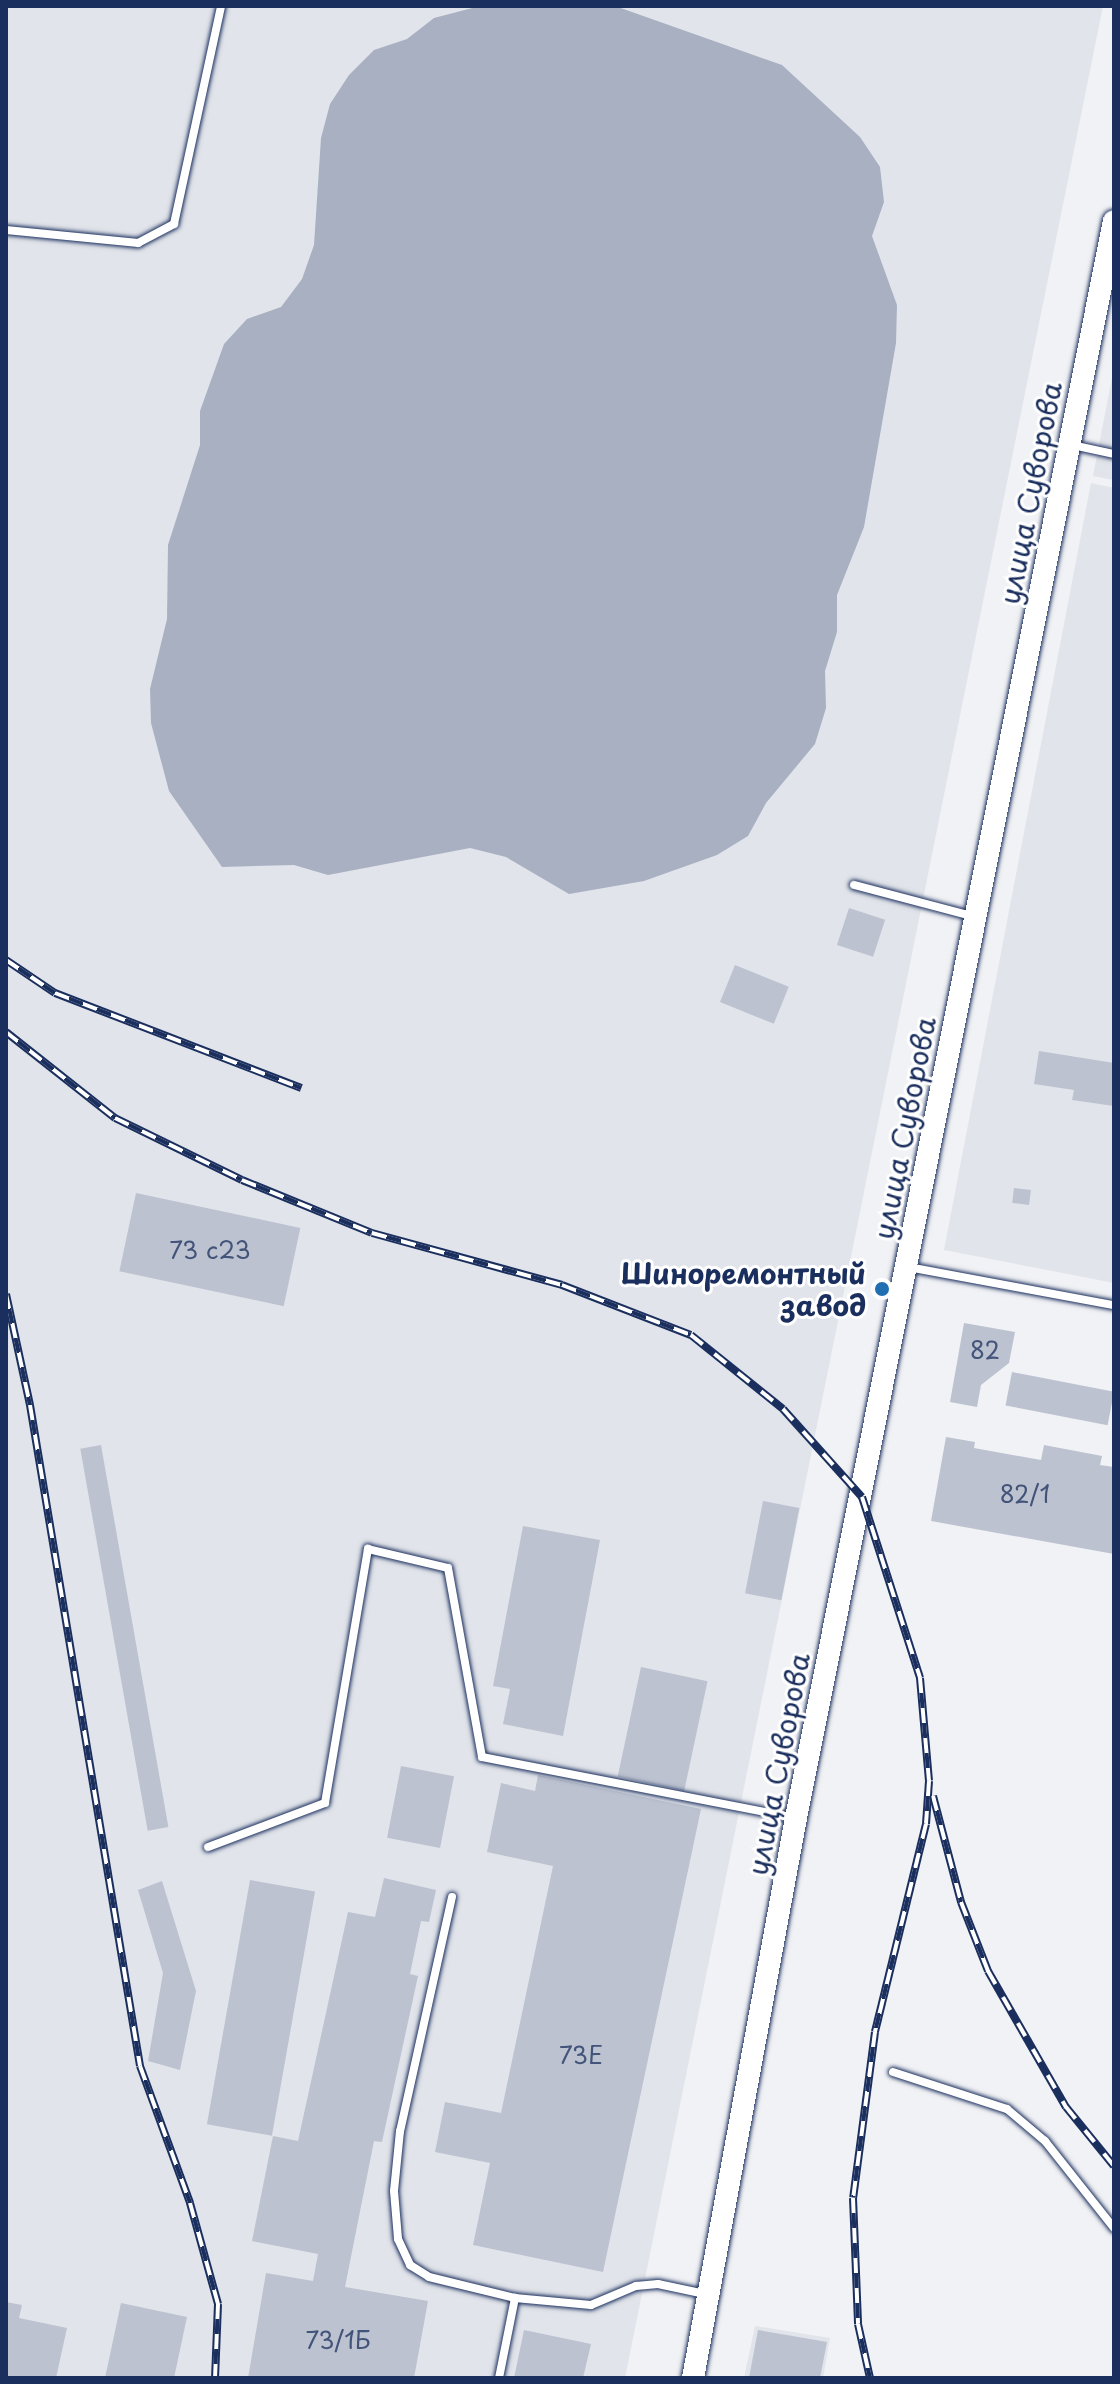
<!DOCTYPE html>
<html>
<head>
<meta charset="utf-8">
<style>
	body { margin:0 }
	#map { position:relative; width:1120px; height:2384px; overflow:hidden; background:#f1f2f5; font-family:"Playpen Sans",sans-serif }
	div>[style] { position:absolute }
	.built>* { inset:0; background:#e1e4ea }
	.water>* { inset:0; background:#a8b0c2 }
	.building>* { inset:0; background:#bcc2d0; transform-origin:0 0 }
	.roads { filter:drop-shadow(0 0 2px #1b2f5e) drop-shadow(0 0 2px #1b2f5e) }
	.service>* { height:8px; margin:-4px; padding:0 4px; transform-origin:4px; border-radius:4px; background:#fff }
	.secondary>* { height:22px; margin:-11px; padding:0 11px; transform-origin:11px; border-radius:11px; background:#fff }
	.rail>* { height:8px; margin-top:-4px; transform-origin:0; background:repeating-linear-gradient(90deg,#fff 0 15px,#1b2f5e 0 30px); box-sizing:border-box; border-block:2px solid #1b2f5e }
	.dots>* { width:22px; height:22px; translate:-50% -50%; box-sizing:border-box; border:4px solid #fff; border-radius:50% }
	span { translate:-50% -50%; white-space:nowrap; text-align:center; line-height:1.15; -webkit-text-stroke:6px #fff; paint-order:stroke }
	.number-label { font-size:24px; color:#43547a }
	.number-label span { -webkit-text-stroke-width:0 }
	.street-label { font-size:28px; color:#1b2f5e }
	.poi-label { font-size:28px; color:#1b2f5e; font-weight:700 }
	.right { translate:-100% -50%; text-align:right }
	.frame { position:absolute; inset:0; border:8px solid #1b2f5e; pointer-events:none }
</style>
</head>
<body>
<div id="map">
	<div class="built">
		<i style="clip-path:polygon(6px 6px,1103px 6px,625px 2378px,6px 2378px)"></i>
		<i style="clip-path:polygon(1114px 367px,1114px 480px,1093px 476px)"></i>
		<i style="clip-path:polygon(1091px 483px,1114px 488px,1114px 1283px,944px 1250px)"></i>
		<i style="clip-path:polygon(755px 2326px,830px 2338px,823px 2378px,744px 2378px)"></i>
	</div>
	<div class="water">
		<i style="clip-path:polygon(615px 6px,782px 65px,860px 137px,880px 167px,884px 202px,872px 236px,897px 305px,896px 343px,864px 527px,837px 595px,837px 632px,825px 671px,826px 708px,815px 744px,766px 803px,748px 836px,717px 855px,644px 881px,569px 894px,506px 857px,470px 848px,328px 875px,294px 865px,222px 867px,169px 791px,151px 723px,150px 689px,167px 619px,168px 545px,200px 445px,200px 411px,224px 344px,247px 319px,281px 307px,302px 279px,314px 245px,321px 138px,330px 104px,349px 75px,374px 50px,407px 39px,434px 18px,480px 6px)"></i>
	</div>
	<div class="building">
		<i style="left:849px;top:908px;width:38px;height:39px;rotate:18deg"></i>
		<i style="left:735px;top:965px;width:58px;height:40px;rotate:22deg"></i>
		<i style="clip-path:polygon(1039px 1051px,1114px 1063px,1114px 1106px,1072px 1100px,1074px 1090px,1034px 1084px)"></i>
		<i style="left:1014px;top:1188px;width:17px;height:15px;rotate:7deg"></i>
		<i style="left:136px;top:1193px;width:168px;height:80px;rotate:12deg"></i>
		<i style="clip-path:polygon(964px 1323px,1015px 1332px,1009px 1363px,981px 1385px,977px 1407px,950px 1402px)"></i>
		<i style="left:1012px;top:1372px;width:104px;height:34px;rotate:11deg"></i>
		<i style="clip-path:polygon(946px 1437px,975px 1442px,974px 1448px,1041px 1460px,1044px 1445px,1102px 1456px,1100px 1465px,1114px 1467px,1114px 1554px,931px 1521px)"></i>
		<i style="left:101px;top:1445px;width:388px;height:21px;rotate:80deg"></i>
		<i style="left:763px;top:1501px;width:37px;height:94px;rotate:11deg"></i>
		<i style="clip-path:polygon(523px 1526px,600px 1540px,563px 1736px,503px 1724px,510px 1689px,493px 1686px)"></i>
		<i style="left:641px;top:1667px;width:68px;height:112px;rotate:12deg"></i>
		<i style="left:401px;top:1766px;width:54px;height:73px;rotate:11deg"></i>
		<i style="clip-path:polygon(538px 1775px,701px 1809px,603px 2272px,473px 2245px,490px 2163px,435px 2152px,445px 2102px,501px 2113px,553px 1866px,487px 1852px,501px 1783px,535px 1791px)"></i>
		<i style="clip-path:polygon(384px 1878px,436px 1890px,429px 1922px,421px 1921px,410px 1974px,418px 1976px,382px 2142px,374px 2141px,345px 2287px,428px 2301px,414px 2378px,248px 2378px,266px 2273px,313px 2281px,318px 2254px,252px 2241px,273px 2136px,298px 2141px,348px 1912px,375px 1917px)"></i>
		<i style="left:250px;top:1880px;width:66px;height:248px;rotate:10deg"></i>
		<i style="clip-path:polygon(162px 1881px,196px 1991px,180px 2070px,148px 2061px,163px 1973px,138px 1890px)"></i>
		<i style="clip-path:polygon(6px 2302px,22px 2305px,19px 2318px,67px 2328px,56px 2378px,6px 2378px)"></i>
		<i style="clip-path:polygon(121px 2303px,187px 2317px,174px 2378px,105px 2378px)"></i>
		<i style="clip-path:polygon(524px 2330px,591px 2344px,583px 2378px,514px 2378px)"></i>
		<i style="clip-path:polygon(758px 2330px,827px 2342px,820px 2378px,749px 2378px)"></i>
	</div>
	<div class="roads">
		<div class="service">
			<i style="left:6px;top:230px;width:133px;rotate:5.6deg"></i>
			<i style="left:138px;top:243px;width:41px;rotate:-27.8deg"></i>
			<i style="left:174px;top:224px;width:223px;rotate:-77.8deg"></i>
			<i style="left:1072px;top:445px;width:43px;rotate:12.1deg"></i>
			<i style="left:854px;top:885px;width:125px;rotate:14.8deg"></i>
			<i style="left:908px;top:1267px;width:209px;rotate:10.5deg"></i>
			<i style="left:208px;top:1847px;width:125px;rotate:-20.6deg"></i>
			<i style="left:325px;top:1803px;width:258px;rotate:-80.4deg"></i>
			<i style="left:368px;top:1549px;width:82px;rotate:13.4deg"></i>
			<i style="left:448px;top:1568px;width:192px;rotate:79.8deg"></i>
			<i style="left:482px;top:1757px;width:319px;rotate:11deg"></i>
			<i style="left:452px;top:1897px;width:240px;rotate:102.5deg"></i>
			<i style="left:400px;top:2131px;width:60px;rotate:95.7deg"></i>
			<i style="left:394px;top:2191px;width:48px;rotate:85.2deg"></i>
			<i style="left:398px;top:2239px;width:29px;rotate:65deg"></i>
			<i style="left:410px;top:2265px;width:22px;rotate:32deg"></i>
			<i style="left:429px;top:2277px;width:89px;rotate:13.7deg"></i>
			<i style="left:893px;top:2072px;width:120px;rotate:18deg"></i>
			<i style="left:1007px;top:2109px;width:50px;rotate:40.1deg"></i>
			<i style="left:1045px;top:2141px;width:111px;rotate:51.6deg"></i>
			<i style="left:499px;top:2378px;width:82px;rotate:-78.7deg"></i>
			<i style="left:515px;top:2298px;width:76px;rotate:5.3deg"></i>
			<i style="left:591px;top:2305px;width:49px;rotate:-22.9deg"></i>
			<i style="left:636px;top:2286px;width:22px;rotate:-5deg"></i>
			<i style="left:658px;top:2284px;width:48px;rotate:12deg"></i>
		</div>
		<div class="secondary">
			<i style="left:693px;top:2378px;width:569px;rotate:-79.58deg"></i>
			<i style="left:796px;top:1818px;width:1628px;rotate:-78.74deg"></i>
		</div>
	</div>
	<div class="rail">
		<i style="left:6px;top:960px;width:59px;rotate:34deg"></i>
		<i style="left:55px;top:993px;width:264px;rotate:21.1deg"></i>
		<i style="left:6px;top:1032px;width:139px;rotate:38.3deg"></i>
		<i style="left:115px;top:1118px;width:141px;rotate:26deg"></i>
		<i style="left:242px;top:1180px;width:140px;rotate:22.2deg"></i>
		<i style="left:372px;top:1233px;width:197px;rotate:15.3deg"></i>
		<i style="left:562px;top:1285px;width:138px;rotate:21.2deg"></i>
		<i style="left:691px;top:1335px;width:118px;rotate:38.8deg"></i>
		<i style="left:783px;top:1409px;width:118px;rotate:48.1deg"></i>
		<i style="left:862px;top:1497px;width:190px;rotate:72.2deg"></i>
		<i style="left:920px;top:1678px;width:103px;rotate:85deg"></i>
		<i style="left:929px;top:1781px;width:43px;rotate:94deg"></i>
		<i style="left:926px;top:1824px;width:214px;rotate:103.8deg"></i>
		<i style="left:875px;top:2032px;width:167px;rotate:97.5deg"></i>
		<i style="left:853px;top:2198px;width:126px;rotate:87.7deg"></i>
		<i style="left:858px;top:2324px;width:55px;rotate:77.5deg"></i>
		<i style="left:6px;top:1294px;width:114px;rotate:77.8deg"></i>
		<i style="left:30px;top:1405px;width:670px;rotate:80.55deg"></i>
		<i style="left:140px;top:2066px;width:146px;rotate:69.9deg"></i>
		<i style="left:190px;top:2203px;width:105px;rotate:74.5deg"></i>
		<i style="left:218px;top:2304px;width:74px;rotate:92.3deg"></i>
		<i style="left:933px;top:1796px;width:110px;rotate:75.2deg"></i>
		<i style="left:961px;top:1902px;width:74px;rotate:68.6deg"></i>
		<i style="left:988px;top:1971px;width:157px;rotate:60.2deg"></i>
		<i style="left:1066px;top:2107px;width:76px;rotate:50.9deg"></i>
	</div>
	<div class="dots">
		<i style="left:882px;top:1289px;background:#1f6fb2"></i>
	</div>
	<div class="number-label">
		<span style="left:210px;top:1250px">73 с23</span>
		<span style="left:985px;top:1350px">82</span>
		<span style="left:1025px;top:1494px">82/1</span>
		<span style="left:581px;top:2055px">73Е</span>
		<span style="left:338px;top:2340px">73/1Б</span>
	</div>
	<div class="street-label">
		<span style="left:1030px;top:493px;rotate:-79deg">улица Суворова</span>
		<span style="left:904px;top:1128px;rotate:-79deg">улица Суворова</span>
		<span style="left:778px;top:1764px;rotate:-79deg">улица Суворова</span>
	</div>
	<div class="poi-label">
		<span class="right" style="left:866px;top:1289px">Шиноремонтный<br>завод</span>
	</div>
	<div class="frame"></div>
</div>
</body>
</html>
